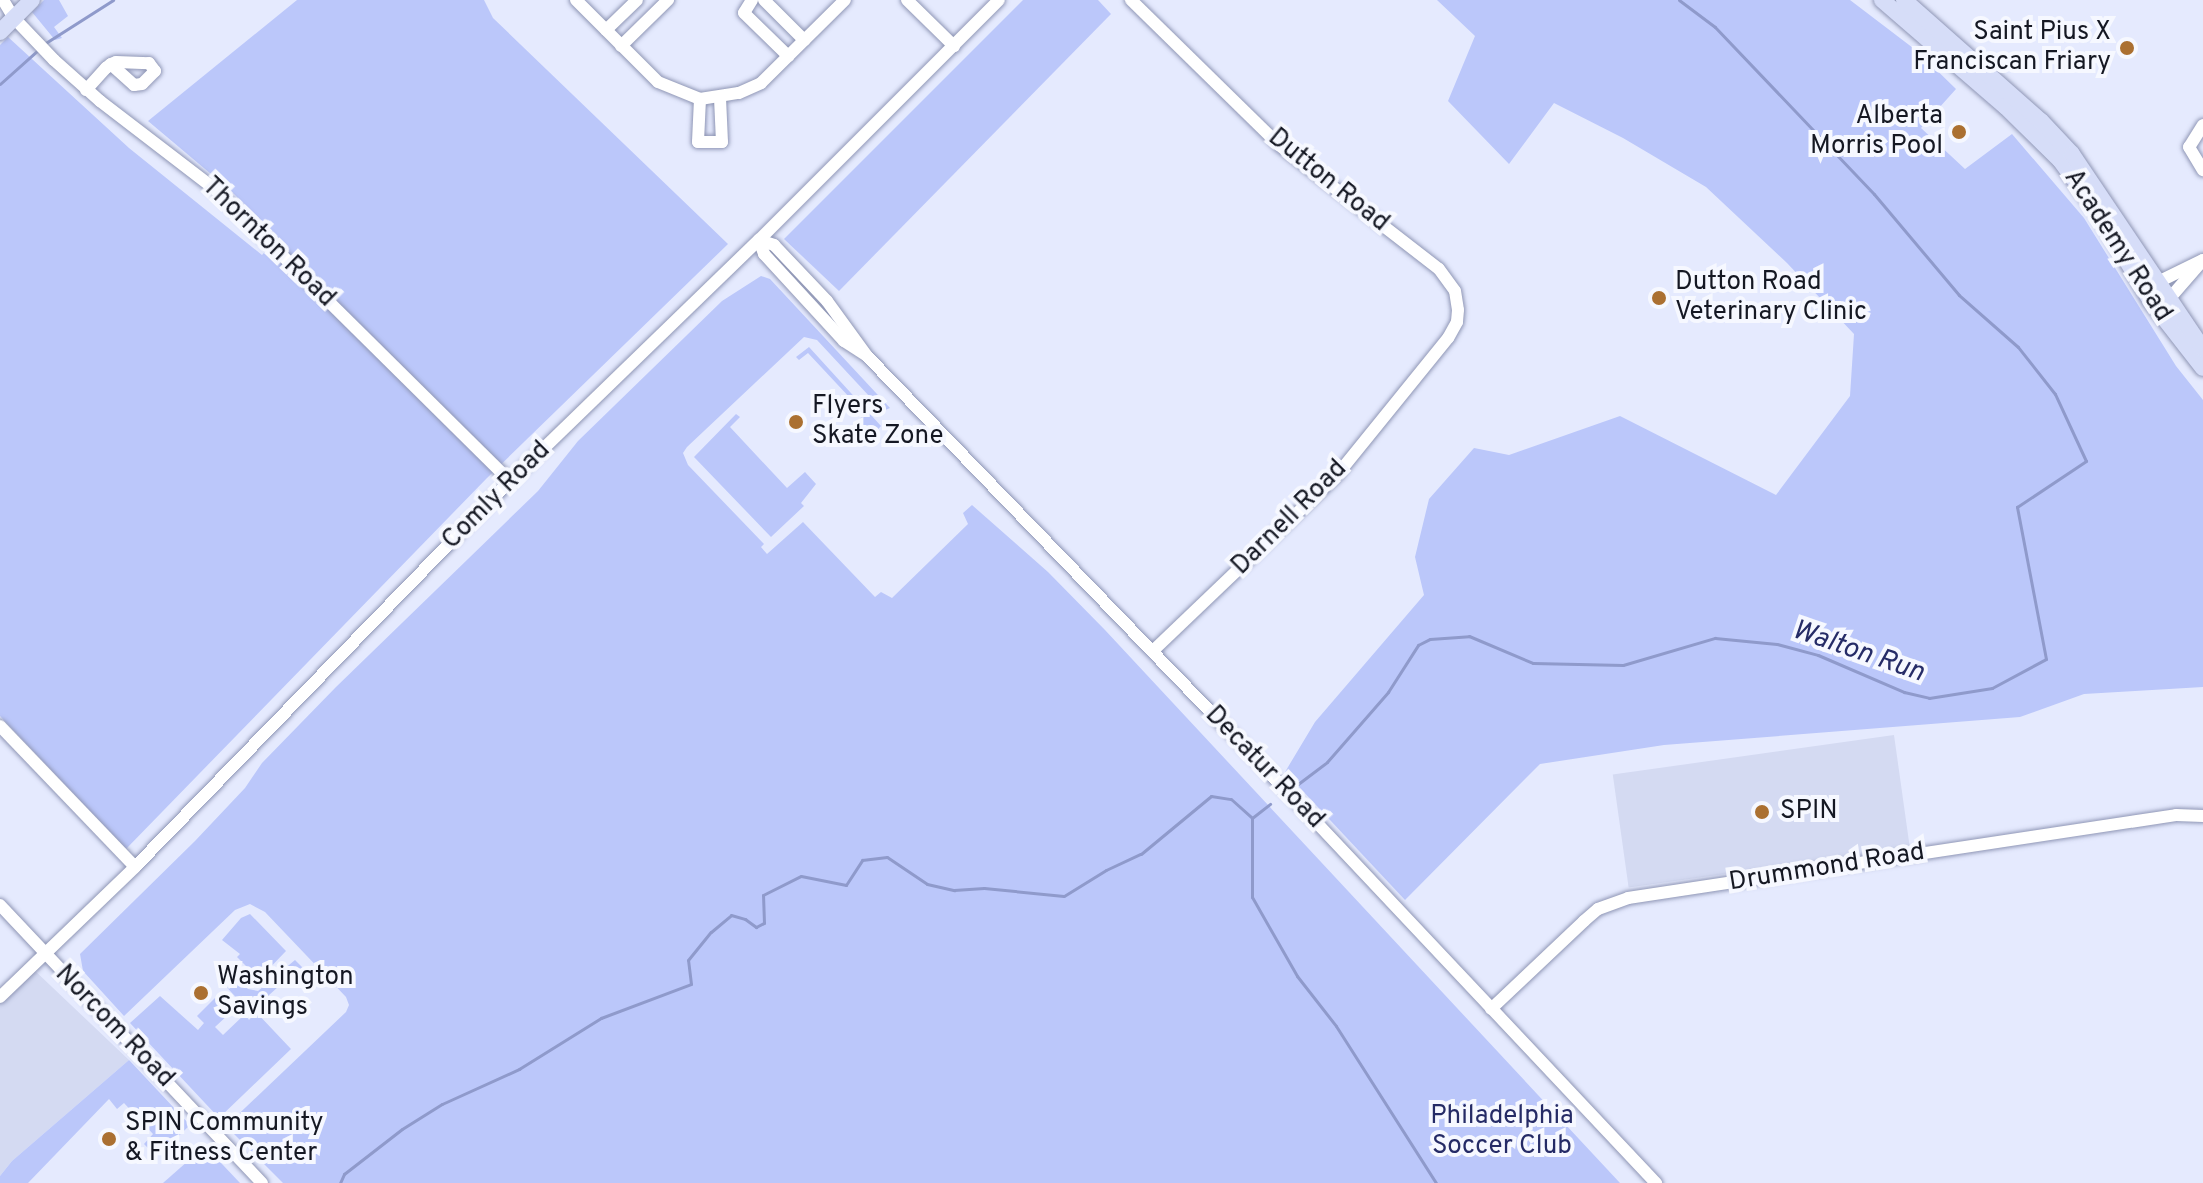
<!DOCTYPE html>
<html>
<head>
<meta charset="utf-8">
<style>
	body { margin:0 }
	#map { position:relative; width:2203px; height:1183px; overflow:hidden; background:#e5eafe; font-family:Overpass,sans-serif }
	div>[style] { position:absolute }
	.built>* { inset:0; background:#d4daf2; transform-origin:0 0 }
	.green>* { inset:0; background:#bbc7fa }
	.stream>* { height:3px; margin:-1.5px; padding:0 1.5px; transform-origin:1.5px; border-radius:1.5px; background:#8f9acb }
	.roads { filter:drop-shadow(0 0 2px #8f96b5) drop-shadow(0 0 2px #8f96b5) }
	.minor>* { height:12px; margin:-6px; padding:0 6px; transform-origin:6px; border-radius:6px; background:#fff }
	.major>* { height:16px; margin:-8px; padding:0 8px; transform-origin:8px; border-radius:8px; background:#d6ddf8 }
	.dots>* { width:22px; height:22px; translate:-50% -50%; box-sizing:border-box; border:4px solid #f6f8ff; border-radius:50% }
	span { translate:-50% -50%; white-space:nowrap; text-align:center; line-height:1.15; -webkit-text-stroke:8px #f6f8ff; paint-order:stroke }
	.poi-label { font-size:26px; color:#151823 }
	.right { translate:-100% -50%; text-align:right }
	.left { translate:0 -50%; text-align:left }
	.street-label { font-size:26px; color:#151823 }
	.park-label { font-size:26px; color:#252b66 }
	.water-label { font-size:28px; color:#262c67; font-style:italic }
</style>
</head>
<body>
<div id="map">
	<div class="built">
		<i style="left:1894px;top:735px;width:114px;height:284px;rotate:82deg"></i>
		<i style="clip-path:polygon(32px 968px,129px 1060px,12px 1161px,0 1176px,0 997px)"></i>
	</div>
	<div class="green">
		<i style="clip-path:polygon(44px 0,59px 0,68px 16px,54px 27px,62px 38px,55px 40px,32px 12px)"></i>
		<i style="clip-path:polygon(297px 0,484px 0,493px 18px,728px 244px,487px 478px,126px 849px,0 716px,0 45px,8px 37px,129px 148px,262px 255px,278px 238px,230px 190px,148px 121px)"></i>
		<i style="clip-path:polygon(1023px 0,1098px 0,1111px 14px,839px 291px,784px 239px)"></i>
		<i style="clip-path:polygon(1437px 0,1850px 0,1917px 51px,1956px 89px,1921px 128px,1965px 169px,2012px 134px,2084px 218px,2176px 366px,2203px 400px,2203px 687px,2084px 694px,2020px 717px,1664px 745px,1540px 764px,1405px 900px,1285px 772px,1315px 722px,1424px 595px,1415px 557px,1429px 499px,1474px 448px,1509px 455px,1620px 416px,1776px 495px,1850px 396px,1854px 334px,1787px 263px,1706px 187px,1623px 138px,1554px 103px,1509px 164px,1448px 101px,1475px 36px)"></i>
		<i style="clip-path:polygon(761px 276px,770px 279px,890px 408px,883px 411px,817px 340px,804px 337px,687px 447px,683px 453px,688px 465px,764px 544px,761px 547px,767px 554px,803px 522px,875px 597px,881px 592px,892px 598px,968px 524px,963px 513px,972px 505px,1048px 572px,1105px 630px,1620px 1183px,283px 1183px,226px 1126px,346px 1012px,349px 1005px,346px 997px,265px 912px,250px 904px,235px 910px,124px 1016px,83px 971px,80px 954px,195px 841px,245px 788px,262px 763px,336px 687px,538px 491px,578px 441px,722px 301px)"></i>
		<i style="clip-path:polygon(809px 347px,881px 426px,870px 438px,862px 440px,850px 429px,865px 414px,808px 353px,799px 360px,796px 357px)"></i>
		<i style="clip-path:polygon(736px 414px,740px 417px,730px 427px,787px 488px,805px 472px,816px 484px,801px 503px,804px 506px,771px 537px,694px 457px)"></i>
		<i style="clip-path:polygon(250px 914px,286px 951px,262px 976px,254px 974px,237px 957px,240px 954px,222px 940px,241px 918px)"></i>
		<i style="clip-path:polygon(295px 960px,306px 971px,299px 968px,258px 1005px,244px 1006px,220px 980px,229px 989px,239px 980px,248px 989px,258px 991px)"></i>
		<i style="clip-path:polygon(160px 996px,198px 1030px,204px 1023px,197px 1016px,215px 998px,230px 1013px,215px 1027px,223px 1035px,245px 1014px,249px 1020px,256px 1012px,291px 1049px,219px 1118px,130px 1023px)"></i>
		<i style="clip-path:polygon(129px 1060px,190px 1125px,160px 1154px,153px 1153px,144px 1144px,153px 1134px,124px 1103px,117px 1109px,109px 1099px,28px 1183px,0 1183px,0 1176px,12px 1161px)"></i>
		<i style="clip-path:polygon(205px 1146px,240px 1183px,163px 1183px)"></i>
	</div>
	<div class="stream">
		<i style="left:44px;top:44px;width:82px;rotate:-32.5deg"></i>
		<i style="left:0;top:84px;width:52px;rotate:-41.9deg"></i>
		<i style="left:1298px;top:784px;width:36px;rotate:-37deg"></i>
		<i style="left:1327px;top:762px;width:93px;rotate:-48.9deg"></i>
		<i style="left:1388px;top:692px;width:56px;rotate:-57.4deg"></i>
		<i style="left:1418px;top:645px;width:13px;rotate:-27deg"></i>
		<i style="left:1430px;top:639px;width:39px;rotate:-4deg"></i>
		<i style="left:1469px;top:636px;width:69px;rotate:22.9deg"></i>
		<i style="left:1533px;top:663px;width:90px;rotate:1.3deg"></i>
		<i style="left:1623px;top:665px;width:96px;rotate:-16.4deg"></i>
		<i style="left:1715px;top:638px;width:62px;rotate:5.5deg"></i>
		<i style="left:1777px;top:644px;width:42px;rotate:15deg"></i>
		<i style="left:1818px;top:655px;width:94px;rotate:23.3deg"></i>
		<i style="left:1904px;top:692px;width:26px;rotate:13deg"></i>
		<i style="left:1929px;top:698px;width:64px;rotate:-9deg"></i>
		<i style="left:1992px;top:688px;width:61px;rotate:-28.2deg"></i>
		<i style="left:2046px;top:659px;width:155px;rotate:-100.8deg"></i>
		<i style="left:2017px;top:507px;width:83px;rotate:-33.7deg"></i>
		<i style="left:2086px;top:461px;width:74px;rotate:-114.8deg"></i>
		<i style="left:2055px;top:394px;width:60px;rotate:-128.2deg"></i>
		<i style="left:2018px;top:347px;width:79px;rotate:-138.6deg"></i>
		<i style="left:1959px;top:295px;width:132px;rotate:-130.1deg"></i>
		<i style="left:1874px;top:194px;width:231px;rotate:-133.6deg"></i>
		<i style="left:1715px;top:27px;width:45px;rotate:-143.1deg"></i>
		<i style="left:1252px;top:818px;width:79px;rotate:90deg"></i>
		<i style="left:1252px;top:897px;width:91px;rotate:60.3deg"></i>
		<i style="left:1297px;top:976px;width:63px;rotate:52deg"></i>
		<i style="left:1336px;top:1026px;width:186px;rotate:57.5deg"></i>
		<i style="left:1252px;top:818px;width:23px;rotate:-38deg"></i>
		<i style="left:340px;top:1183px;width:10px;rotate:-66deg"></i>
		<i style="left:344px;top:1174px;width:73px;rotate:-37.8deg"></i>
		<i style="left:402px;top:1129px;width:47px;rotate:-32deg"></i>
		<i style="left:442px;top:1104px;width:85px;rotate:-24.4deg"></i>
		<i style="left:519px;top:1069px;width:97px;rotate:-31.9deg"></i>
		<i style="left:601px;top:1018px;width:96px;rotate:-20.7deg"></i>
		<i style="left:691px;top:984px;width:24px;rotate:-97deg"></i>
		<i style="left:688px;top:960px;width:36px;rotate:-51deg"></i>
		<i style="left:711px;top:932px;width:26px;rotate:-40deg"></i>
		<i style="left:731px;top:915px;width:15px;rotate:16deg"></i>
		<i style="left:745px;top:919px;width:14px;rotate:36deg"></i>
		<i style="left:756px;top:927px;width:9px;rotate:-27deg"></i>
		<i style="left:764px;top:923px;width:28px;rotate:-92deg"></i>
		<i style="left:763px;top:895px;width:42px;rotate:-26.6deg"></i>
		<i style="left:801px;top:876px;width:46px;rotate:11.3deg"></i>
		<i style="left:846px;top:885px;width:30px;rotate:-57deg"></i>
		<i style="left:862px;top:860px;width:25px;rotate:-7deg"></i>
		<i style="left:887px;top:857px;width:48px;rotate:34deg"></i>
		<i style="left:927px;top:884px;width:28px;rotate:13deg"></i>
		<i style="left:954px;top:890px;width:30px;rotate:-4deg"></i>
		<i style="left:984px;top:888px;width:80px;rotate:5.7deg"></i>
		<i style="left:1064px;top:896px;width:49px;rotate:-31.8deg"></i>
		<i style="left:1106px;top:870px;width:38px;rotate:-25deg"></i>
		<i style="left:1141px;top:854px;width:91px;rotate:-39.6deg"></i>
		<i style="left:1211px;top:796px;width:20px;rotate:9deg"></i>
		<i style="left:1231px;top:799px;width:28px;rotate:42deg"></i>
	</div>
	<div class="roads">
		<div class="minor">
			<i style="left:3px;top:0;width:21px;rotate:59deg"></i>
			<i style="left:14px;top:18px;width:58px;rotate:46.4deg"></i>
			<i style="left:54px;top:60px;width:62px;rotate:41.7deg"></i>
			<i style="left:100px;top:101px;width:146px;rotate:37.5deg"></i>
			<i style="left:216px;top:190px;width:414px;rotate:44.7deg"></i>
			<i style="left:576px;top:0;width:116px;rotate:45deg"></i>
			<i style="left:658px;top:82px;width:45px;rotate:22deg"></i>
			<i style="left:700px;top:99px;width:39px;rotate:-9deg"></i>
			<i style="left:739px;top:93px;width:24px;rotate:-24deg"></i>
			<i style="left:761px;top:83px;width:118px;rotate:-44.7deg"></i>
			<i style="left:752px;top:0;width:15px;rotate:122deg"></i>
			<i style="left:744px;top:13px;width:62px;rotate:44.3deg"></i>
			<i style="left:764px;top:0;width:57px;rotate:45deg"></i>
			<i style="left:907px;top:0;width:66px;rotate:44.4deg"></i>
			<i style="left:1131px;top:0;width:207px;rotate:44.4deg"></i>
			<i style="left:1279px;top:145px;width:202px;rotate:37.8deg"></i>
			<i style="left:1439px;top:269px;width:27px;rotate:54deg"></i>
			<i style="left:1455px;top:291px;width:19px;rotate:81deg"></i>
			<i style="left:1458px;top:310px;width:12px;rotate:95deg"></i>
			<i style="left:1457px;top:322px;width:18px;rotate:119deg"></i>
			<i style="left:1448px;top:338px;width:175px;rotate:129deg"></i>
			<i style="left:1338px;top:474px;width:256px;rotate:136.3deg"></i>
			<i style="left:606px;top:30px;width:43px;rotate:-44.1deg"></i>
			<i style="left:621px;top:46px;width:66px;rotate:-44.4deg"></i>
			<i style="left:86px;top:90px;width:30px;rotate:-48deg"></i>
			<i style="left:106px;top:68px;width:6px;rotate:-39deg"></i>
			<i style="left:111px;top:64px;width:5px;rotate:-22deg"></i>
			<i style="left:116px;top:62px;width:33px;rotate:2deg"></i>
			<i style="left:149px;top:63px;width:10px;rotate:53deg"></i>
			<i style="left:155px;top:71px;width:18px;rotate:135deg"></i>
			<i style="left:142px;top:84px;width:8px;rotate:173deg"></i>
			<i style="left:134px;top:85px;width:31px;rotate:-138deg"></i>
			<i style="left:700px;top:99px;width:43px;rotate:92.7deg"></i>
			<i style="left:698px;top:142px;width:24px"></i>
			<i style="left:722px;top:142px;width:44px;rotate:-92.6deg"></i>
			<i style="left:2203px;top:125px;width:26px;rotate:122deg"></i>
			<i style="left:2189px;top:147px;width:27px;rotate:59deg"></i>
			<i style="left:759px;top:240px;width:16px;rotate:18deg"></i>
			<i style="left:774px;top:245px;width:77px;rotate:46.6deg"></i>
			<i style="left:827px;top:301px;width:68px;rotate:54deg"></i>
			<i style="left:867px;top:356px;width:600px;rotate:46.01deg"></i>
			<i style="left:1284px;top:788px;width:543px;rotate:46.72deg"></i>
			<i style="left:759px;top:240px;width:15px;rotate:70deg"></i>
			<i style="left:764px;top:254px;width:118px;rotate:47.4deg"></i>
			<i style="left:844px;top:341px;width:24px;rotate:33deg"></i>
			<i style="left:2203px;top:260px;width:52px;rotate:131.1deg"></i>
			<i style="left:2169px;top:299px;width:19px;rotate:177deg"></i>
			<i style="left:2150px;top:300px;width:20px;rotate:-66deg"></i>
			<i style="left:2158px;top:282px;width:50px;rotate:-26.1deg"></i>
			<i style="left:0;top:726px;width:195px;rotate:46.2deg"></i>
			<i style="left:0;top:905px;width:382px;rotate:46.7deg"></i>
			<i style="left:0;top:997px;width:187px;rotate:-43.9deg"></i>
			<i style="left:135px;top:867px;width:538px;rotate:-45.83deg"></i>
			<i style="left:510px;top:481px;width:347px;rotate:-44.1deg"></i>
			<i style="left:759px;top:240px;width:339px;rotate:-45deg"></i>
			<i style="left:1491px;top:1009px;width:128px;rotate:-43.4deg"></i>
			<i style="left:1584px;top:921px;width:18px;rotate:-41deg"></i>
			<i style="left:1598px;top:909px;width:32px;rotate:-20deg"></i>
			<i style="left:1628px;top:898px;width:554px;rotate:-8.61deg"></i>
			<i style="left:2176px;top:815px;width:27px;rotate:2deg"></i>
		</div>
		<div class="major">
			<i style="left:1882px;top:0;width:162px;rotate:40.8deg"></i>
			<i style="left:2005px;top:106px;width:77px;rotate:44.5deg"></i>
			<i style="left:2060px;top:160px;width:64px;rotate:53.8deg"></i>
			<i style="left:2098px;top:212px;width:102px;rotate:59.4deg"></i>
			<i style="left:2150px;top:300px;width:86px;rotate:52.1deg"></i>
			<i style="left:1904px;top:0;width:183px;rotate:41.5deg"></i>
			<i style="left:2041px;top:121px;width:45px;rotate:46.8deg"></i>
			<i style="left:2072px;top:154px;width:235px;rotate:56.1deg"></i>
			<i style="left:0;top:32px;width:45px;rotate:-45deg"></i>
		</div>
	</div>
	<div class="dots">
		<i style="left:2127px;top:48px;background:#ab7031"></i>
		<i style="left:1959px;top:132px;background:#ab7031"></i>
		<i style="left:1659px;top:298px;background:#ab7031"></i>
		<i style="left:796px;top:422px;background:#ab7031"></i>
		<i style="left:1762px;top:812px;background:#ab7031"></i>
		<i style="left:201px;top:993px;background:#ab7031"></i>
		<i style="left:109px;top:1139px;background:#ab7031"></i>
	</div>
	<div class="poi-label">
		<span class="right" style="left:2111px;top:48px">Saint Pius X<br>Franciscan Friary</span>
		<span class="right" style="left:1943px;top:132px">Alberta<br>Morris Pool</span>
		<span class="left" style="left:1675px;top:298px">Dutton Road<br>Veterinary Clinic</span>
		<span class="left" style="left:812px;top:422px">Flyers<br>Skate Zone</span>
		<span class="left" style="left:1780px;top:812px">SPIN</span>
		<span class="left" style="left:217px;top:993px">Washington<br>Savings</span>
		<span class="left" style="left:125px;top:1139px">SPIN Community<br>&amp; Fitness Center</span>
	</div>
	<div class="street-label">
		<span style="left:1328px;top:181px;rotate:39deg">Dutton Road</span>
		<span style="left:268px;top:243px;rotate:44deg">Thornton Road</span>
		<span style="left:2117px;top:246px;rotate:57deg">Academy Road</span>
		<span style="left:497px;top:496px;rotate:-45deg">Comly Road</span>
		<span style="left:1290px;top:518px;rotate:-45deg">Darnell Road</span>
		<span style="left:1264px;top:768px;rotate:46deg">Decatur Road</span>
		<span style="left:1827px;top:868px;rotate:-9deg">Drummond Road</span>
		<span style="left:114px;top:1027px;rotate:46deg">Norcom Road</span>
	</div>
	<div class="park-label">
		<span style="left:1502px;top:1132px">Philadelphia<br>Soccer Club</span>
	</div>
	<div class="water-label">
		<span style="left:1858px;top:652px;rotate:19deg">Walton Run</span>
	</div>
</div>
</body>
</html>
